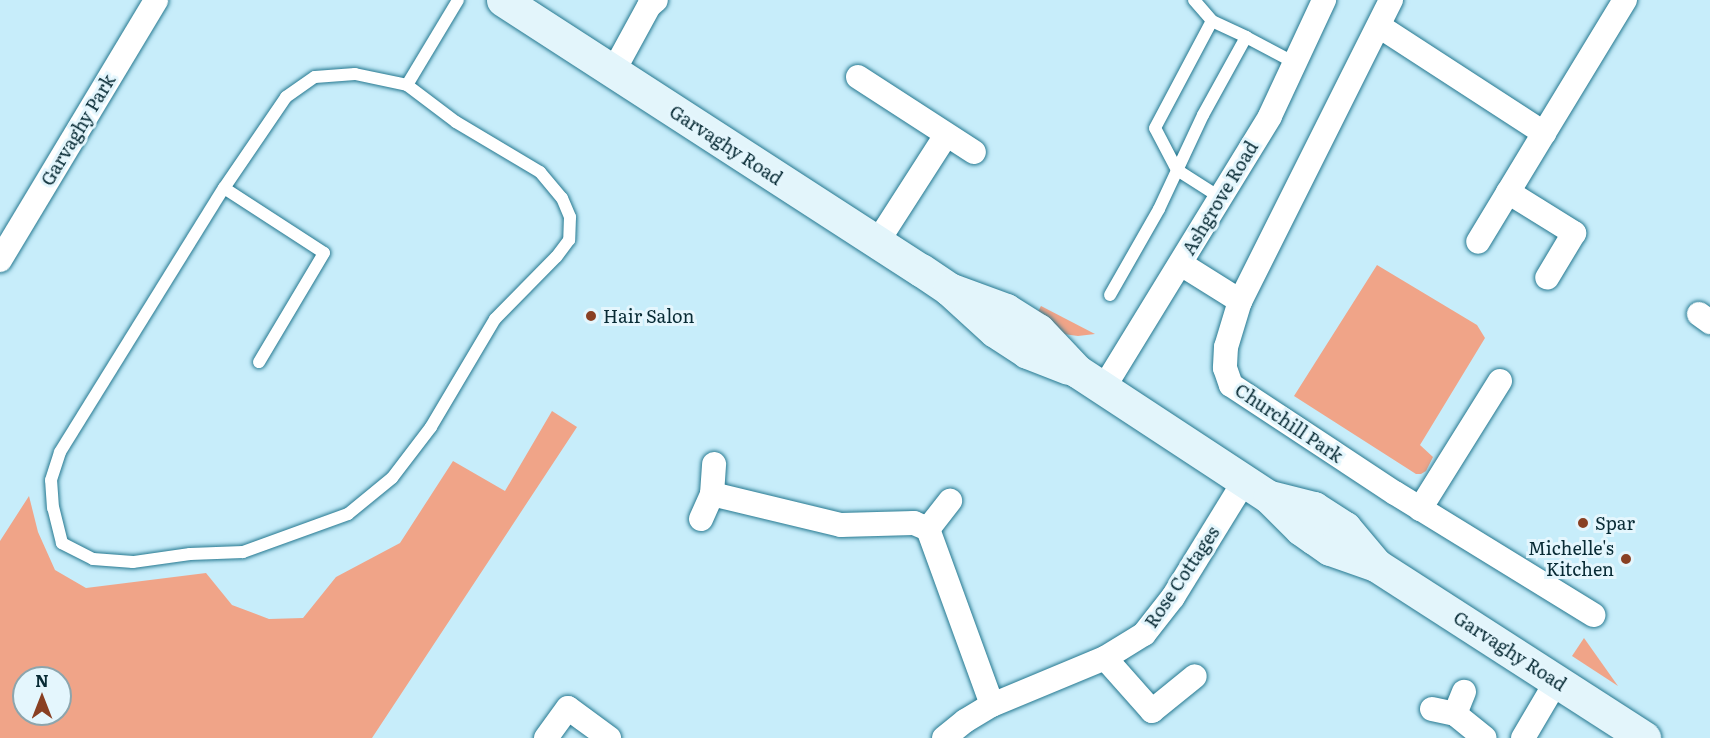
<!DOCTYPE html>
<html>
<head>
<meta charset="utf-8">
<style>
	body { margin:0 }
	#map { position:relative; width:1710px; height:738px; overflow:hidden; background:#c7edfa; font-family:Literata,serif }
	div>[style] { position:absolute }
	.green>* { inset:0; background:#f0a488 }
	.roads { filter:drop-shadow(0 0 2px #257890) drop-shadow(0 0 2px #257890) }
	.lane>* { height:12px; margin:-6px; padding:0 6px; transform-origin:6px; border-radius:6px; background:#fff }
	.street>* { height:24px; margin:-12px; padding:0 12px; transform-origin:12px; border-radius:12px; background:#fff }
	.secondary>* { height:33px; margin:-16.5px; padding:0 16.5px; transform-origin:16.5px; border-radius:16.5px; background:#e3f5fb }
	.dots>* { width:16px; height:16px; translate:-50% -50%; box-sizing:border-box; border:3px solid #e4f6fd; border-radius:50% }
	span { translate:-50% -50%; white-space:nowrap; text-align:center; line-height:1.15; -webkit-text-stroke:6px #e4f6fd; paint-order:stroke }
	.street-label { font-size:18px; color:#082b35 }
	.poi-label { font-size:18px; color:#082b35 }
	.left { translate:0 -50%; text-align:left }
	.right { translate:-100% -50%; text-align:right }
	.north { position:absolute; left:12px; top:666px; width:60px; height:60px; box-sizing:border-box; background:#e4f6fd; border:2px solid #8ca5ad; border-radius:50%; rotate:0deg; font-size:16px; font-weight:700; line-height:24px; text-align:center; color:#082b35 }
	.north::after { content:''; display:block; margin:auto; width:21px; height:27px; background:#894023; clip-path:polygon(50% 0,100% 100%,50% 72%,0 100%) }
</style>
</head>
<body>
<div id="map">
	<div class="green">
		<i style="clip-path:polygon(1377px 265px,1477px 325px,1485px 338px,1420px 445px,1433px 457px,1426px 471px,1421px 474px,1416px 474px,1294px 396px)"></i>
		<i style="clip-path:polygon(1041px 306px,1095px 334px,1078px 336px,1056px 333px,1034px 319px)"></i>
		<i style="clip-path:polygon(evenodd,552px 411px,577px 427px,372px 738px,0 738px,0 541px,29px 496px,38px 532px,55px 570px,86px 588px,206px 573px,232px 605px,269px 619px,303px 618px,336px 577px,400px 543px,453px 461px,505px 491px,552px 411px,24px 678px,60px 678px,60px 714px,24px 714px,24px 678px)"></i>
		<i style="clip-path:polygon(1584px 638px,1618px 686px,1572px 656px)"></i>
	</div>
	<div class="roads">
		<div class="lane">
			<i style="left:1194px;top:0;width:28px;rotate:49deg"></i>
			<i style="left:355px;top:74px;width:53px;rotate:11.9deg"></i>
			<i style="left:407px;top:85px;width:61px;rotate:37.1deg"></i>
			<i style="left:456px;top:122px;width:98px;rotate:30.8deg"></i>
			<i style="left:540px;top:172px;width:34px;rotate:50deg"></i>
			<i style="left:562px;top:198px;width:21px;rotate:67deg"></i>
			<i style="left:570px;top:217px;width:23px;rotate:92deg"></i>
			<i style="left:569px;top:240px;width:21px;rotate:127deg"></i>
			<i style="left:556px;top:257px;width:87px;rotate:134.5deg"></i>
			<i style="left:495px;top:319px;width:126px;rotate:120.7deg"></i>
			<i style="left:431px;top:427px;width:64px;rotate:127.4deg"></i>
			<i style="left:392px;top:478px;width:57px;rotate:140.7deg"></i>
			<i style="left:348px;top:514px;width:112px;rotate:160.1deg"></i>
			<i style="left:243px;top:552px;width:53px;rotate:177.8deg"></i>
			<i style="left:190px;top:554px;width:58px;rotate:172deg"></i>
			<i style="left:133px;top:562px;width:40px;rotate:-175.7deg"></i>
			<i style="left:93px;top:559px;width:35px;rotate:-153deg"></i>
			<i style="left:62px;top:543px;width:36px;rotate:-104deg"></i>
			<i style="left:53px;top:508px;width:28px;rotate:-94deg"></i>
			<i style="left:51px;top:480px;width:29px;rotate:-72deg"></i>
			<i style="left:60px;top:452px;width:311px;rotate:-58.2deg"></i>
			<i style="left:224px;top:188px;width:110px;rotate:-55.7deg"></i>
			<i style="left:286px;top:97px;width:35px;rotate:-35deg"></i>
			<i style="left:315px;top:77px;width:40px;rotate:-4.3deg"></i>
			<i style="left:407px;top:85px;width:99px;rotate:-59deg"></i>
			<i style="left:224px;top:188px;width:119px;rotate:33deg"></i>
			<i style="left:324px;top:253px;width:127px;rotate:120.8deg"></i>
			<i style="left:1221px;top:198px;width:52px;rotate:-147.5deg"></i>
			<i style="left:1177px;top:170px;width:47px;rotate:-117.6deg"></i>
			<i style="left:1155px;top:128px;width:121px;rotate:-62deg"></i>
			<i style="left:1212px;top:21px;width:38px;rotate:25deg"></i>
			<i style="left:1110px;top:295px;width:99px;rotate:-60.3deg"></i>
			<i style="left:1159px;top:209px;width:104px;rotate:-64.9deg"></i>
			<i style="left:1203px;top:115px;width:89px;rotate:-61.1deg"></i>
			<i style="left:1246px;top:37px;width:55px;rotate:28deg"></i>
		</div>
		<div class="street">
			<i style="left:1391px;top:0;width:337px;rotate:116.6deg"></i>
			<i style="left:1240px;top:301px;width:48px;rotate:106.9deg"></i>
			<i style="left:1226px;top:347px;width:21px;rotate:93deg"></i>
			<i style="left:1225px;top:368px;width:18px;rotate:71deg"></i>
			<i style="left:1231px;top:385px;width:196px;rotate:33.4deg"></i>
			<i style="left:1395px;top:493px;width:233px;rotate:31.6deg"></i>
			<i style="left:1379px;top:26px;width:197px;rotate:33deg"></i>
			<i style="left:1544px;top:133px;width:127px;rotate:121.2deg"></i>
			<i style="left:613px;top:72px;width:75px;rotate:-61.4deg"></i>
			<i style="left:649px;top:6px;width:9px;rotate:-41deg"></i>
			<i style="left:858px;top:77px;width:138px;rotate:32.9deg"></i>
			<i style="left:1544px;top:133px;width:156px;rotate:-58.7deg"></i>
			<i style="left:1508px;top:192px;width:78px;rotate:31.8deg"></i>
			<i style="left:1574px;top:233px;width:52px;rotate:121deg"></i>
			<i style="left:878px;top:241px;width:126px;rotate:-57.3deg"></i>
			<i style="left:0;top:260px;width:303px;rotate:-59deg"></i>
			<i style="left:1181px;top:264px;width:70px;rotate:32.1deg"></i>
			<i style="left:1699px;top:314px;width:14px;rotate:36deg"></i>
			<i style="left:1103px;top:389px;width:320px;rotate:-58.5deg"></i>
			<i style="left:1270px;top:116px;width:128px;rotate:-65deg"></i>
			<i style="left:712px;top:494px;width:133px;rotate:13.5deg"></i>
			<i style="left:841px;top:525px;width:73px;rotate:-1.6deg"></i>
			<i style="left:914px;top:523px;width:15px;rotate:23deg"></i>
			<i style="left:928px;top:529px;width:187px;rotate:70deg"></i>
			<i style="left:1420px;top:509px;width:151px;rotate:-58deg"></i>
			<i style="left:701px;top:519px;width:27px;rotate:-66deg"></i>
			<i style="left:712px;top:494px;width:30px;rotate:-86deg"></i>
			<i style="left:928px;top:529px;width:36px;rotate:-52deg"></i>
			<i style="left:1105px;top:658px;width:71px;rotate:48.4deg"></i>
			<i style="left:1152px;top:711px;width:55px;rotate:-39.1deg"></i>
			<i style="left:1432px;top:709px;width:24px;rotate:12deg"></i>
			<i style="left:1455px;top:714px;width:38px;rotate:39deg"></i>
			<i style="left:1455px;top:714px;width:24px;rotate:-68deg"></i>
			<i style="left:546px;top:738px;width:37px;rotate:-54deg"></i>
			<i style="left:568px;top:708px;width:51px;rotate:36.2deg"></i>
			<i style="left:944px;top:738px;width:27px;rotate:-39deg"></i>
			<i style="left:965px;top:721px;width:31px;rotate:-31deg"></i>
			<i style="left:992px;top:705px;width:122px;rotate:-22.6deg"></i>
			<i style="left:1105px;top:658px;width:46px;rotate:-31.6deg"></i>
			<i style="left:1144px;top:634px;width:47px;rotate:-51.9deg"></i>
			<i style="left:1173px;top:597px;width:137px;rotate:-58.4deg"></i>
			<i style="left:1523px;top:738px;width:65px;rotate:-59.5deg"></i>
		</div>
		<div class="secondary">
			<i style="left:503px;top:0;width:498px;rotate:32.9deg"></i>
			<i style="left:921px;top:270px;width:34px;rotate:34deg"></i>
			<i style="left:949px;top:289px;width:62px;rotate:42.4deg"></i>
			<i style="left:995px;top:331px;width:38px;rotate:33deg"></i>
			<i style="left:1027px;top:352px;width:44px;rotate:21.3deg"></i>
			<i style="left:949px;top:289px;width:61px;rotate:20.2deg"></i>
			<i style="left:1006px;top:310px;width:38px;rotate:32deg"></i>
			<i style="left:1038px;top:330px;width:57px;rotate:46.4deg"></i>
			<i style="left:1077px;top:371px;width:230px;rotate:33.3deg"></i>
			<i style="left:1269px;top:497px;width:45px;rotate:45deg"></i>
			<i style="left:1301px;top:529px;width:16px;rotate:35deg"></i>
			<i style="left:1314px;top:538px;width:19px;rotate:35deg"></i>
			<i style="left:1330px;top:549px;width:49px;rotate:19.2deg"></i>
			<i style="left:1376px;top:565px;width:319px;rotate:32.8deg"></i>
			<i style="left:1270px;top:497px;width:45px;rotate:14deg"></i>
			<i style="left:1314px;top:508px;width:37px;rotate:33deg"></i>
			<i style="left:1345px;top:528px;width:48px;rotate:50deg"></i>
		</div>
	</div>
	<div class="dots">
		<i style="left:591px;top:316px;background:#894023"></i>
		<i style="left:1583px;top:523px;background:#894023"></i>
		<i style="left:1626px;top:559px;background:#894023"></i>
	</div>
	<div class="street-label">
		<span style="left:78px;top:130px;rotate:-59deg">Garvaghy Park</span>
		<span style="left:726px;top:145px;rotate:33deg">Garvaghy Road</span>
		<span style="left:1220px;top:198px;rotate:-59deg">Ashgrove Road</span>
		<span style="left:1289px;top:423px;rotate:34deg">Churchill Park</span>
		<span style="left:1182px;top:577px;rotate:-56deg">Rose Cottages</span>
		<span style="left:1510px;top:651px;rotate:33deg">Garvaghy Road</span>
	</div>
	<div class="poi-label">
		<span class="left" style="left:603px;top:316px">Hair Salon</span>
		<span class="left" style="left:1595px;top:523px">Spar</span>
		<span class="right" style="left:1614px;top:559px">Michelle's<br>Kitchen</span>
	</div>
	<div class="north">N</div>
</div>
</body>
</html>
